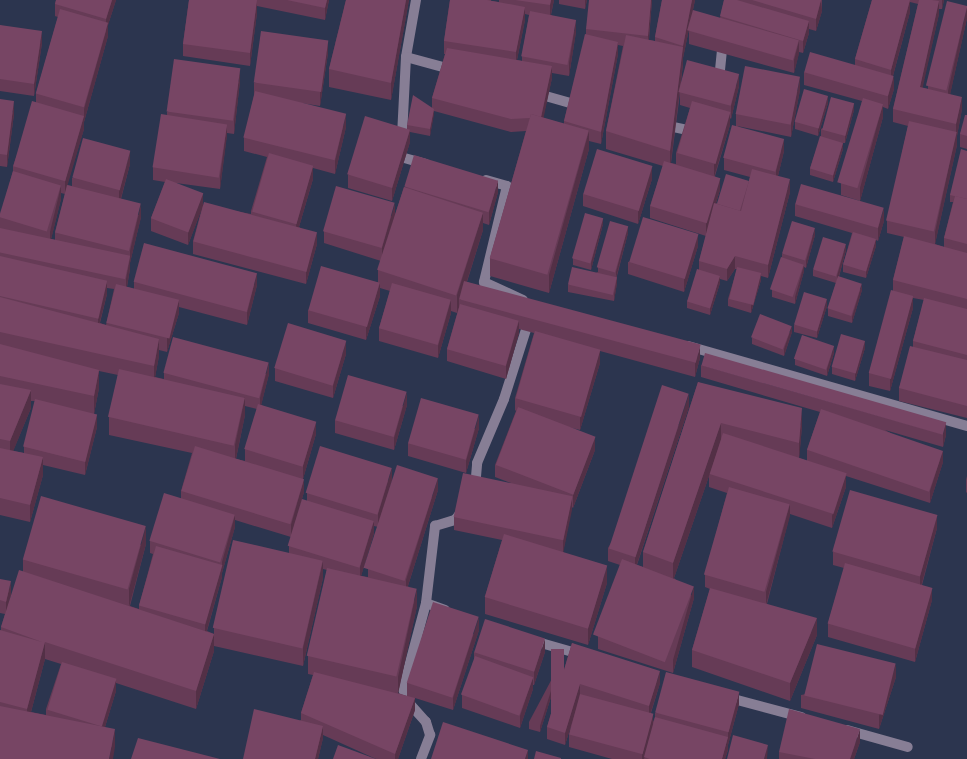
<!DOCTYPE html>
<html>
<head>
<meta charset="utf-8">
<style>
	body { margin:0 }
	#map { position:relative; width:967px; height:759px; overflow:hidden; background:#2c354f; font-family:Karla,sans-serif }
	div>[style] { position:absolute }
	.minor>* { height:10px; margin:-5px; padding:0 5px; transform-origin:5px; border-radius:5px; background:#877e95 }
	.wall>* { inset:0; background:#663b56 }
	.shaded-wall>* { inset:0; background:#533046 }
	.building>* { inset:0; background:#774564; transform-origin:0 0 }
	span { translate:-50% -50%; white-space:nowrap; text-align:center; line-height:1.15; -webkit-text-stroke:4.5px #2c354f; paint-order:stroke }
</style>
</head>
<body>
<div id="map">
	<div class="minor">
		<i style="left:416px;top:0;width:58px;rotate:100deg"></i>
		<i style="left:406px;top:57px;width:100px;rotate:92.9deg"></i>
		<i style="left:401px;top:157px;width:26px;rotate:16deg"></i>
		<i style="left:406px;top:57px;width:50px;rotate:15.2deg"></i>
		<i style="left:719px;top:80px;width:40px;rotate:-84.3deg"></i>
		<i style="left:535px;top:93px;width:48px;rotate:15.8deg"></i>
		<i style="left:664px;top:125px;width:33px;rotate:12deg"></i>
		<i style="left:486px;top:180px;width:22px;rotate:16deg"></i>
		<i style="left:507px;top:186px;width:99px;rotate:103.5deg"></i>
		<i style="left:484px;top:282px;width:43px;rotate:24.8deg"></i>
		<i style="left:688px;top:346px;width:290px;rotate:16deg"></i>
		<i style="left:475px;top:488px;width:25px;rotate:-85deg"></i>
		<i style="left:477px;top:463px;width:69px;rotate:-67.1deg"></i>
		<i style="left:504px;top:399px;width:86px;rotate:-72.4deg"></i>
		<i style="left:445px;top:610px;width:20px;rotate:-160deg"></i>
		<i style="left:426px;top:603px;width:78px;rotate:-83.3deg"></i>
		<i style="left:435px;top:526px;width:21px;rotate:-17deg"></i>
		<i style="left:455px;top:520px;width:11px;rotate:-52deg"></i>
		<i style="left:534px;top:641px;width:51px;rotate:15.9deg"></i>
		<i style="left:726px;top:697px;width:78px;rotate:14.9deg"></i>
		<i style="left:847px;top:730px;width:63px;rotate:15.6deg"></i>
		<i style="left:421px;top:759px;width:26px;rotate:-69deg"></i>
		<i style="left:430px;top:735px;width:14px;rotate:-107deg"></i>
		<i style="left:426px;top:722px;width:28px;rotate:-132deg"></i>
		<i style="left:407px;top:701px;width:13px;rotate:-108deg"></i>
		<i style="left:403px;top:689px;width:89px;rotate:-75deg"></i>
	</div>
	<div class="wall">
		<i style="clip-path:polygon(evenodd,56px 0,116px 0,108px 25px,108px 36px,84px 122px,84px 129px,67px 185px,72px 186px,72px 178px,130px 164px,121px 199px,141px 217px,130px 263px,130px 269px,127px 287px,134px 289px,134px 282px,257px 285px,247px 325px,179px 307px,179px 313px,167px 352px,159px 350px,159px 356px,155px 377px,164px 379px,164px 373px,269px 374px,261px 405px,316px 434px,303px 479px,304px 492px,291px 537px,235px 520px,235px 527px,222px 573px,222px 577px,207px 631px,214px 634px,214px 628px,289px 553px,289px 546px,307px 501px,307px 493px,392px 480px,378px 527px,374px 526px,374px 533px,361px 576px,368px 577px,368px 569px,438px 490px,408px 586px,417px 606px,398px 693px,407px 696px,407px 683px,479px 630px,453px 710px,415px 698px,415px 710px,398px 759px,376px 759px,323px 735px,323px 738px,318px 759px,243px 759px,301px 720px,301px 713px,313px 675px,308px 674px,308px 656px,327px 570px,323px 569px,323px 578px,303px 666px,214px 646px,214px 651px,196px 709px,116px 683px,116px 691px,105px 727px,115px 747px,0 759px,0 630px,1px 631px,1px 627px,5px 614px,0 613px,0 579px,11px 594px,8px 604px,23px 571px,23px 559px,146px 544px,130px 606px,139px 609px,139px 606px,153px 554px,150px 553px,150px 541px,181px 499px,181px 491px,192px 453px,109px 435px,109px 417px,118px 375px,99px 371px,99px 388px,94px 414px,97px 427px,85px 475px,43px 465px,43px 475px,30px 522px,0 515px,0 217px,13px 171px,13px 166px,36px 102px,36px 94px,58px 17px,55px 16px,55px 4px,56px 0,61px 193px,65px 194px,55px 232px,55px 240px,51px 239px,61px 199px,61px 193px,56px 0,107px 288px,114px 289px,106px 325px,100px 323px,107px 294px,107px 288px,56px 0,31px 401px,35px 401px,24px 447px,24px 453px,13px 451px,31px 408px,31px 401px,56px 0,245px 406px,257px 409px,245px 449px,245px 461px,236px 459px,245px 415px,245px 406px,56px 0,45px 659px,61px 664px,46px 709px,46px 715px,31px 712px,45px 659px)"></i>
		<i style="clip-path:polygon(189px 0,329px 0,325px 20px,257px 6px,257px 13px,250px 66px,183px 56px,183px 44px)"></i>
		<i style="clip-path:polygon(346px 0,409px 0,391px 100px,329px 87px,329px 69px)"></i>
		<i style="clip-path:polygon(evenodd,450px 0,491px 0,491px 1px,499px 2px,499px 0,554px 0,551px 15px,576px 32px,569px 76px,552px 73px,552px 78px,543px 118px,564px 124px,564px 121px,586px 34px,586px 29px,652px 0,649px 40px,655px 41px,655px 37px,662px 0,695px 0,683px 58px,683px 64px,680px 92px,739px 86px,731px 119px,730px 118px,730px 125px,715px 176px,720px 190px,716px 203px,718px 204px,749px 181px,750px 177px,724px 170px,724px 158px,736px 126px,736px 114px,800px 90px,791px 137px,737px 126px,784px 151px,778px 176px,790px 192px,768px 278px,761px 276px,761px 280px,751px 313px,728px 306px,728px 299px,737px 269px,735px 269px,727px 281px,720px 279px,720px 283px,710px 315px,687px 308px,687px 302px,699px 269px,699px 261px,706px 236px,650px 218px,650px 206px,663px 166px,606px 149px,606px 131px,623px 46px,618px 45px,618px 54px,601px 144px,589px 141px,589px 149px,549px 293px,490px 276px,490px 258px,526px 131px,511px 132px,434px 111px,430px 136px,410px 132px,410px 142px,392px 201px,348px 188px,348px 175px,407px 129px,407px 125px,432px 108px,432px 98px,445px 54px,444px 54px,444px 41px,450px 0,525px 14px,529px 15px,522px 56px,522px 61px,517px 60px,525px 20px,525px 14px,450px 0,680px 93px,680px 105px,690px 108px,676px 153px,676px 164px,671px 163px,680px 93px)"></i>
		<i style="clip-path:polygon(559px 0,587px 0,585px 9px,559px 4px)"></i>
		<i style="clip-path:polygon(724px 0,822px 0,822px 11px,816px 31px,809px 29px,809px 33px,803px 53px,799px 52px,794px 73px,689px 44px,689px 31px,720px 18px)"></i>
		<i style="clip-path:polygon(872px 0,944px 0,942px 9px,939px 9px,939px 14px,922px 88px,928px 89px,928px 86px,967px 18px,950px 94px,962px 109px,957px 136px,957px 145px,935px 244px,944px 247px,944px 238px,953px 202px,950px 202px,950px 195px,967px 151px,967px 418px,899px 401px,899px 388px,913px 347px,913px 341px,924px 300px,913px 298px,913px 308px,890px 391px,869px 386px,869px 373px,893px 290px,893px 280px,904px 237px,887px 233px,887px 221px,908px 126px,893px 122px,893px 109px,918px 4px,910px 2px,910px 12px,893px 76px,894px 89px,888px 109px,883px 107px,883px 117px,860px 201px,841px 195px,841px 183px,862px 101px,804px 85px,804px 72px,855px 65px,855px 59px)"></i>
		<i style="clip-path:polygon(0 25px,42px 43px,34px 96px,0 91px)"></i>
		<i style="clip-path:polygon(328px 53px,320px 106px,301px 103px,346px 127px,335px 174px,313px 168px,313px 179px,299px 227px,317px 244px,306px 284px,193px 254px,193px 241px,202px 208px,188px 245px,151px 231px,151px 218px,165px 182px,153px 180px,153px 167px,167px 115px,167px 112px,240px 81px,234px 134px,227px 133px,220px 189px,176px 183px,203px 205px,251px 214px,251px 211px,267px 157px,244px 151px,244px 138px,254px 96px,254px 83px)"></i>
		<i style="clip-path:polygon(0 99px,14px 114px,7px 167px,0 166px)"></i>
		<i style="clip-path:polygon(828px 103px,818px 136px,795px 129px,795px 122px)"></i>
		<i style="clip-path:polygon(854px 110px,845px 143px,843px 143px,843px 149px,833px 182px,810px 175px,810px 168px,821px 136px,821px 129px)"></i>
		<i style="clip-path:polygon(967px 115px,967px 149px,960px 147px,960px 134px)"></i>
		<i style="clip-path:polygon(652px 179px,638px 224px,583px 206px,583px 194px)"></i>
		<i style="clip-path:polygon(404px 187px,498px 192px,489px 225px,483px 223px,483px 230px,467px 282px,700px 358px,695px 377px,600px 351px,600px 363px,580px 430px,568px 427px,595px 450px,573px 508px,572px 507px,563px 552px,607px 583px,588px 645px,485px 614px,485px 597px,502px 540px,454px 530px,454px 517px,511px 483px,495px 477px,495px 465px,516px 411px,515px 410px,515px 398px,534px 333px,519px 329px,519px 333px,506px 379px,447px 361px,447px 349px,459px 307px,457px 313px,451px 311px,451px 313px,438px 358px,379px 341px,379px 328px,390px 291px,380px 288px,380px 296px,366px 340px,308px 323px,308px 310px,378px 282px,378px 270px,381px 261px,324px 243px,324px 231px,395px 215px)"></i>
		<i style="clip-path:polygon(795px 204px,884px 221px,878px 241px,876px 240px,876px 246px,866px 278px,843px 272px,843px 265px,852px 233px,795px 216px)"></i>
		<i style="clip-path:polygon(603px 224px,591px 270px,573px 265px,573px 258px)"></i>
		<i style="clip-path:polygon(628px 233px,617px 276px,617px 283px,614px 301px,568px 292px,568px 285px,598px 272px,598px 267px)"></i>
		<i style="clip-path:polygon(815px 235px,806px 268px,804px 267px,804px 271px,795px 304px,772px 297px,772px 290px,782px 258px,782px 254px)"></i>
		<i style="clip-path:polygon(698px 246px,684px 292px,628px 274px,628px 262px)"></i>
		<i style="clip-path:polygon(846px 250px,839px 277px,862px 290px,852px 323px,828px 316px,828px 309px,836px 283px,813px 276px,813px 270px)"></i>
		<i style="clip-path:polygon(827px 306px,817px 338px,794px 332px,794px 325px)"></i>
		<i style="clip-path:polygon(792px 332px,784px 356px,752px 344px,752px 338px)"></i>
		<i style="clip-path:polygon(865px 348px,855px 381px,832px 374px,832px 367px)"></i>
		<i style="clip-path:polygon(834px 353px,827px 376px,795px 365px,795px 359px)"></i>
		<i style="clip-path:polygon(346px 354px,333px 398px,275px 381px,275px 368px)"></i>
		<i style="clip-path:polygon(701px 365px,946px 435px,943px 447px,885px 430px,943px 462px,930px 503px,846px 476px,846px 487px,832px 528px,790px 514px,767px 604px,817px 635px,790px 701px,692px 667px,692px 650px,710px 589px,705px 587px,705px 575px,727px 493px,709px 487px,709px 476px,674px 578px,694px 598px,673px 673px,598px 649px,598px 636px,620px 565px,608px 561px,608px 548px,689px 407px,637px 565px,643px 567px,643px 552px,698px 382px,802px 426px,799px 458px,807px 461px,807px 450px,820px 412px,701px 377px)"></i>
		<i style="clip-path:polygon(407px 405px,394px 450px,335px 433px,335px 420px)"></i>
		<i style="clip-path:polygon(479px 428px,466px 473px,408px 456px,408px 443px)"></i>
		<i style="clip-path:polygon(967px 476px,967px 493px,966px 492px,966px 480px)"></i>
		<i style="clip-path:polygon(937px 528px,922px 585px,932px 600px,915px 662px,828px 637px,828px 624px,844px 568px,833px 565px,833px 552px)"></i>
		<i style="clip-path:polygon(572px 643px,660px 683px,651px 713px,653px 722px,655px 717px,655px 713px,739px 704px,728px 745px,728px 750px,725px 759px,612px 759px,569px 747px,569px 735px,571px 726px,565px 745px,547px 739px,547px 727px)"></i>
		<i style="clip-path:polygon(474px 652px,545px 652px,534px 685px,533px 685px,533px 689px,520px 728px,462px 708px,462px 695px,474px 661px)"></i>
		<i style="clip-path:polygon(564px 656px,540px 732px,529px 729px,529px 722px)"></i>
		<i style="clip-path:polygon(896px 677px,879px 729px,801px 708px,801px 695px)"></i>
		<i style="clip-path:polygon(860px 742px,854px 759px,779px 759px,779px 752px)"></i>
	</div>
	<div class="shaded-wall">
		<i style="clip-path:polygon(112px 0,116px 0,108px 25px,108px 36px,84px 122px,84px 129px,65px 194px,65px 181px,84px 116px,84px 109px,106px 31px,106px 19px)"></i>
		<i style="clip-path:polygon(257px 0,257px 13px,250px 66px,250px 53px)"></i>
		<i style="clip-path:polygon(327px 0,329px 0,325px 20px,325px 8px)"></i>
		<i style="clip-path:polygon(406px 0,409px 0,391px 100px,391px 83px)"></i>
		<i style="clip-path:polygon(551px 0,554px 0,550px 18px,550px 5px)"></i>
		<i style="clip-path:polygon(585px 0,587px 0,585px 9px)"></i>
		<i style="clip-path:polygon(651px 0,652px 0,648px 48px,648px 36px)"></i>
		<i style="clip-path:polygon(692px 0,695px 0,683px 58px,683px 64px,670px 169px,670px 151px,683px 46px)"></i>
		<i style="clip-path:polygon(821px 0,822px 11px,816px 31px,816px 19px)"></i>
		<i style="clip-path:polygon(910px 0,910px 12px,891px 83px,891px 70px)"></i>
		<i style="clip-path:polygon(942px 0,944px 0,942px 9px)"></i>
		<i style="clip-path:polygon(939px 1px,939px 14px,920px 100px,920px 87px)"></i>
		<i style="clip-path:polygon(967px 6px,967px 18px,948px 104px,948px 91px)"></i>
		<i style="clip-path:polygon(525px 7px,525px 20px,516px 65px,516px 52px)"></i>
		<i style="clip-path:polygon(576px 20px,576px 32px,569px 76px,569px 63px)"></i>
		<i style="clip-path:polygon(809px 21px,809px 33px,803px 53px,803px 41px)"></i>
		<i style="clip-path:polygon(42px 31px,42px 43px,34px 96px,34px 84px)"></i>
		<i style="clip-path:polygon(328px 40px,328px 53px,320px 106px,320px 93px)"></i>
		<i style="clip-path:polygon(799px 41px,799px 54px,794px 73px,794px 60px)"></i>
		<i style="clip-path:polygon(618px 42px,618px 54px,601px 144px,601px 132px)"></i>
		<i style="clip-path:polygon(552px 66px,552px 78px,541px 130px,541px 118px)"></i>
		<i style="clip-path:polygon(240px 68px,240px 81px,234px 134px,234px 121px)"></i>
		<i style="clip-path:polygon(739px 74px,739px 86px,731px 119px,731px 106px)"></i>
		<i style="clip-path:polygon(894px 76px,894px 89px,888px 109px,888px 96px)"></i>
		<i style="clip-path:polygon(800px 77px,800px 90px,791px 137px,791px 124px)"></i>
		<i style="clip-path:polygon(828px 96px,828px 103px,818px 136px,818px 129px)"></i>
		<i style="clip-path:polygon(962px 97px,962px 109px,957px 136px,957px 145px,935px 244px,935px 232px,956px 133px,956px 124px)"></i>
		<i style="clip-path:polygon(14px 101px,14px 114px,7px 167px,7px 155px)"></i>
		<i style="clip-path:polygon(854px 103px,854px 110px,845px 143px,845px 136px)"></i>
		<i style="clip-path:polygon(883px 104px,883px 117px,860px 201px,860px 188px)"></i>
		<i style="clip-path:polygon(434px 109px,434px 115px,430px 136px,430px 129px)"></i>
		<i style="clip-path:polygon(730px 112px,730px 125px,714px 177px,714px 165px)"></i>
		<i style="clip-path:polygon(346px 114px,346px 127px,335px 174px,335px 161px)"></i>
		<i style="clip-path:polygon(227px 124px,227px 136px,220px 189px,220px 177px)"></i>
		<i style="clip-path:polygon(410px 130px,410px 142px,392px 201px,392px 188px)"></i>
		<i style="clip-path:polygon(589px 131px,589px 149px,549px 293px,549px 275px)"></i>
		<i style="clip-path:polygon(784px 139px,784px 151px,776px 184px,776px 171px)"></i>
		<i style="clip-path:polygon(843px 143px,843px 149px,833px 182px,833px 176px)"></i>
		<i style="clip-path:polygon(130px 151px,130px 164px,119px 205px,119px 192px)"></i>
		<i style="clip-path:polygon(313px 166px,313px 179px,296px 237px,296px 225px)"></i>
		<i style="clip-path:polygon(652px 166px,652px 179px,638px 224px,638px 212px)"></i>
		<i style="clip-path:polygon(720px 178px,720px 190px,706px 236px,706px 223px)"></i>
		<i style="clip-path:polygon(790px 179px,790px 192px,768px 278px,768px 265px)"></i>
		<i style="clip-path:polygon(498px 180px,498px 192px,489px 225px,489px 212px)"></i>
		<i style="clip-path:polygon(61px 186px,61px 199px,50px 244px,50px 232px)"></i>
		<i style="clip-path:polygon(203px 193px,203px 206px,188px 245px,188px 232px)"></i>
		<i style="clip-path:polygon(395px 203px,395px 216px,382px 261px,382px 248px)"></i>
		<i style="clip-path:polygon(141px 204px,141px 217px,130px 263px,130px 269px,126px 292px,126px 279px,130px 258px,130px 251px)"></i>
		<i style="clip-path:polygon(884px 208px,884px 221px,878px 241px,878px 228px)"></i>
		<i style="clip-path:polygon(483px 213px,483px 230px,461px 300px,459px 299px,459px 307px,457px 313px,457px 295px)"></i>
		<i style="clip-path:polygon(603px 218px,603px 224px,591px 270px,591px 263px)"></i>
		<i style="clip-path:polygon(628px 226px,628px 233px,616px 278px,616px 272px)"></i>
		<i style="clip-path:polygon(815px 228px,815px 235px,806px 268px,806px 261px)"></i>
		<i style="clip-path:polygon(317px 232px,317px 244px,306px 284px,306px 271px)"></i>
		<i style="clip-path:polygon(698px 234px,698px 246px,684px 292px,684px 279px)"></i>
		<i style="clip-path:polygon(876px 239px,876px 246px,866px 278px,866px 272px)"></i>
		<i style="clip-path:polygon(846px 244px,846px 250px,837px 283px,837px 276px)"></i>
		<i style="clip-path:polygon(735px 256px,735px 269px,727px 281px,727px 269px)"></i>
		<i style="clip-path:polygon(804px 265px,804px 271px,795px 304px,795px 297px)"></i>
		<i style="clip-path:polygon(257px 273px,257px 285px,247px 325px,247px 313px)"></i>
		<i style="clip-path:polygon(761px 273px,761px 280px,751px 313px,751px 306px)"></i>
		<i style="clip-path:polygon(720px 276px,720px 283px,710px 315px,710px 308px)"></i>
		<i style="clip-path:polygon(617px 277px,617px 283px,614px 301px,614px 295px)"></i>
		<i style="clip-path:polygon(107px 281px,107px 294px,98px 329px,98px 316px)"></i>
		<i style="clip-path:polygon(380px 283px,380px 296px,366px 340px,366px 328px)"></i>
		<i style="clip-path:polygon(862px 284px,862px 290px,852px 323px,852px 317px)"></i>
		<i style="clip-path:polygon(913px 296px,913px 308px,890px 391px,890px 379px)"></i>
		<i style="clip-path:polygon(827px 299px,827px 306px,817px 338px,817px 332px)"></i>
		<i style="clip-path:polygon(179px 300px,179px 313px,167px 352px,167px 339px)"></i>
		<i style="clip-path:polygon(451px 300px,451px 313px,438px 358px,438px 346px)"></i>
		<i style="clip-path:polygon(519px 321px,519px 333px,506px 379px,506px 366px)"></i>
		<i style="clip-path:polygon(792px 326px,792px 332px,784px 356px,784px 349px)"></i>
		<i style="clip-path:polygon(159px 339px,159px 356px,154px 383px,154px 366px)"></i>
		<i style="clip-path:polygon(346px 341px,346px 354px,333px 398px,333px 386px)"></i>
		<i style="clip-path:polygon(865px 341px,865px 348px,855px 381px,855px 374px)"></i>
		<i style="clip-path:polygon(700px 346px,700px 358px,695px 377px,695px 364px)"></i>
		<i style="clip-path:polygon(834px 346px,834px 353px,827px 376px,827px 369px)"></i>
		<i style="clip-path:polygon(600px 350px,600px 363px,580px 430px,580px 418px)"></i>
		<i style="clip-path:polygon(269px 362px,269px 374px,260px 410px,260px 398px)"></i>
		<i style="clip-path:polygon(99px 370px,99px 388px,94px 414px,94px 396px)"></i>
		<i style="clip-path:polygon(31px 390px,31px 408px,10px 459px,10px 441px)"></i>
		<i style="clip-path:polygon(407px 392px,407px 405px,394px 450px,394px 438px)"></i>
		<i style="clip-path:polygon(689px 394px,689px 407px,635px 570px,635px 558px)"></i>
		<i style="clip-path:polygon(245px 397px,245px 415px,235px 463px,235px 445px)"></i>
		<i style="clip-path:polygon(802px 408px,802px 426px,799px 461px,799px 443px)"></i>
		<i style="clip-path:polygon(97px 414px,97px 427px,85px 475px,85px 462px)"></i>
		<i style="clip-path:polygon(479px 415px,479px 428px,466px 473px,466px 461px)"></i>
		<i style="clip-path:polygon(316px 422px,316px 434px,303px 479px,303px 466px)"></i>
		<i style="clip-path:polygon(946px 422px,946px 435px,943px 447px,943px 434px)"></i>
		<i style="clip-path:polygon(721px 423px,721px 441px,673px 581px,673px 563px)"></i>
		<i style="clip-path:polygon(595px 437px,595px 450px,573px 508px,573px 495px)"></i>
		<i style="clip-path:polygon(943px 450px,943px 462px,930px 503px,930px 491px)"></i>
		<i style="clip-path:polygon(43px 457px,43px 475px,30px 522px,30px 505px)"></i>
		<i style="clip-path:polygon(392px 468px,392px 480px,378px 527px,378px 514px)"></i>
		<i style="clip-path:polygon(846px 474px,846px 487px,832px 528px,832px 516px)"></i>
		<i style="clip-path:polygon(438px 478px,438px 490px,406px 592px,406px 580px)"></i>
		<i style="clip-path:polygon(304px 479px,304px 492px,291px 537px,291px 525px)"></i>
		<i style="clip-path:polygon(572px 497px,572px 510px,563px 554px,563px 541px)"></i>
		<i style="clip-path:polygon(790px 504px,790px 516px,766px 605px,766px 592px)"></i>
		<i style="clip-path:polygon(235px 515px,235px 527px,222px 573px,222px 577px,205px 637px,205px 624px,222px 566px,222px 562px)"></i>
		<i style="clip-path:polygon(937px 515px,937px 528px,920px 590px,920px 577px)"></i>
		<i style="clip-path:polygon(374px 521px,374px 533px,360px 580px,360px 567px)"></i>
		<i style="clip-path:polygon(146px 526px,146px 544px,129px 607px,129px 589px)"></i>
		<i style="clip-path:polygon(323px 561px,323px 578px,303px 666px,303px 648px)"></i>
		<i style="clip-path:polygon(607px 566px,607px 583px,588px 645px,588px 628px)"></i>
		<i style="clip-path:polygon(11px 581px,11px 594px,6px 614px,6px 602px)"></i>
		<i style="clip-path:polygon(694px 586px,694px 598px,673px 673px,673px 660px)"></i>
		<i style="clip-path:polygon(417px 588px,417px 606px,398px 694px,398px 677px)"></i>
		<i style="clip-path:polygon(932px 588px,932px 600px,915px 662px,915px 649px)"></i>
		<i style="clip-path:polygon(479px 617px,479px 630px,453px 710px,453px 698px)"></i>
		<i style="clip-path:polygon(817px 618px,817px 635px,790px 701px,790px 683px)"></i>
		<i style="clip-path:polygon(214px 634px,214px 651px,196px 709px,196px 691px)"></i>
		<i style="clip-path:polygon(545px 639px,545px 652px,534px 685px,534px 672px)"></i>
		<i style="clip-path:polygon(45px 642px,45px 659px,27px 727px,27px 709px)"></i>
		<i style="clip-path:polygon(564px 649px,564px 656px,540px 732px,540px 726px)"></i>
		<i style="clip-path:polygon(896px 664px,896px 677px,879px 729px,879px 716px)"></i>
		<i style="clip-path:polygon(660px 671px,660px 683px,649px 718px,649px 706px)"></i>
		<i style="clip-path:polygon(533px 677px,533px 689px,520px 728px,520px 716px)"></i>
		<i style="clip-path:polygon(116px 679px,116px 691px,101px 740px,101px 727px)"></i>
		<i style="clip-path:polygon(580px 684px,580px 697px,565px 745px,565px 733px)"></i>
		<i style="clip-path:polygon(739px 692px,739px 704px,728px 745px,728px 733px)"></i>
		<i style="clip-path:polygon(415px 698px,415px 710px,398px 759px,395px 759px,395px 754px)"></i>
		<i style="clip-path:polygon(653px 714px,653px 727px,644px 759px,642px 759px,642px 755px)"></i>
		<i style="clip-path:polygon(323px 726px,323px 738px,318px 759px,315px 759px)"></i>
		<i style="clip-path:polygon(115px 729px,115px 747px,113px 759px,109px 759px)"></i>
		<i style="clip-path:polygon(860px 729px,860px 742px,854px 759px,850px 759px)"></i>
		<i style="clip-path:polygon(728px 737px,728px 750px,725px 759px,722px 759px)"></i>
		<i style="clip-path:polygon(768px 745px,767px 759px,764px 759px)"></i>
		<i style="clip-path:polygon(528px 750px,528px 759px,525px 759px)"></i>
	</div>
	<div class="building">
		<i style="clip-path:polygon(56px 0,112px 0,106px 19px,55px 4px)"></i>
		<i style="clip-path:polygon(189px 0,257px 0,250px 53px,183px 44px)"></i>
		<i style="clip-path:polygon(287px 0,327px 0,325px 8px)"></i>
		<i style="clip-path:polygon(346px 0,406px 0,391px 83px,329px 69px)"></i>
		<i style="clip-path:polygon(450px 0,487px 0,525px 7px,516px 52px,444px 41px)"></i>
		<i style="clip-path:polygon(515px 0,551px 0,550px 5px)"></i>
		<i style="clip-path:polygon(589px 0,651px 0,648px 36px,586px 29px)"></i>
		<i style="clip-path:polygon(662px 0,692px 0,683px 46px,655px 37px)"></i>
		<i style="clip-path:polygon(724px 0,737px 0,809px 21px,803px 41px,720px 16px)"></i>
		<i style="clip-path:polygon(752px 0,821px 0,816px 19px)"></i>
		<i style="clip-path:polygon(872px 0,910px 0,891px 70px,855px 59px)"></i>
		<i style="clip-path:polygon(919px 0,932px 0,939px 1px,920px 87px,962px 97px,956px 124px,893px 109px)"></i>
		<i style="left:947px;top:1px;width:21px;height:87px;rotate:14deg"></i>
		<i style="left:60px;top:9px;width:50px;height:88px;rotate:16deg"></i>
		<i style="left:693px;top:10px;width:110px;height:21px;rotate:16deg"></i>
		<i style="left:530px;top:11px;width:47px;height:46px;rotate:11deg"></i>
		<i style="clip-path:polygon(0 25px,42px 31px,34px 84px,0 79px)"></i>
		<i style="left:261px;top:31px;width:68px;height:52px;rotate:8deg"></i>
		<i style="clip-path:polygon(585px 34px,618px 42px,601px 132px,564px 121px)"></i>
		<i style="clip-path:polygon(626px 35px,683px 47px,670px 151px,606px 131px)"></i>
		<i style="clip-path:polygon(447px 48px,552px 66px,541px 117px,531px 114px,530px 118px,511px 119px,432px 98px)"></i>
		<i style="left:810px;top:52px;width:87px;height:21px;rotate:16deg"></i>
		<i style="left:174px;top:59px;width:67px;height:53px;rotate:8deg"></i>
		<i style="left:687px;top:60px;width:54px;height:33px;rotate:15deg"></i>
		<i style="left:745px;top:66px;width:56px;height:49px;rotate:11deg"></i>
		<i style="left:804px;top:89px;width:25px;height:34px;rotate:16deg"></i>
		<i style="left:255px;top:91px;width:94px;height:48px;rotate:14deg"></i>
		<i style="clip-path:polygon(413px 95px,434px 109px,430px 129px,407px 125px)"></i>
		<i style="left:831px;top:97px;width:24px;height:34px;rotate:15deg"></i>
		<i style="left:863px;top:98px;width:21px;height:88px;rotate:17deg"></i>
		<i style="clip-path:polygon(0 99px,14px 101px,7px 155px,0 154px)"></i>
		<i style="left:32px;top:101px;width:54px;height:68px;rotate:16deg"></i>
		<i style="left:692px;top:101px;width:40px;height:54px;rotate:16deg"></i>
		<i style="left:161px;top:114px;width:67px;height:54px;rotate:9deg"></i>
		<i style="left:531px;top:114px;width:60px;height:150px;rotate:16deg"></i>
		<i style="clip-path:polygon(965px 115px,967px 115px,967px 136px,960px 134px)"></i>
		<i style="left:365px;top:116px;width:47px;height:61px;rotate:17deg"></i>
		<i style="left:909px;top:121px;width:49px;height:102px;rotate:13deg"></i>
		<i style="left:732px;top:125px;width:54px;height:34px;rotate:15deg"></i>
		<i style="left:820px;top:136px;width:24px;height:34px;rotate:17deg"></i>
		<i style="left:83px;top:138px;width:49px;height:41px;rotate:15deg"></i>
		<i style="left:597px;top:149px;width:58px;height:47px;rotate:17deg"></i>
		<i style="clip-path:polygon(961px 149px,967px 151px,967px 199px,950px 195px)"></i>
		<i style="left:269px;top:153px;width:46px;height:61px;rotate:16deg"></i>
		<i style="left:414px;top:155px;width:88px;height:33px;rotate:17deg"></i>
		<i style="left:664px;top:161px;width:59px;height:47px;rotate:17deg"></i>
		<i style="clip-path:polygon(752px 169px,790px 179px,768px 265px,735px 256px,727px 269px,699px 261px,714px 203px,741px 211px)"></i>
		<i style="left:13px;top:171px;width:50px;height:48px;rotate:17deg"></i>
		<i style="left:726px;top:174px;width:24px;height:31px;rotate:17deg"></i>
		<i style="left:166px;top:179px;width:40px;height:42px;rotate:21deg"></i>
		<i style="left:801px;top:184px;width:86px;height:21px;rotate:16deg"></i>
		<i style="left:67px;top:185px;width:76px;height:49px;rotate:14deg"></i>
		<i style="left:336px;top:186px;width:61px;height:47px;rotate:16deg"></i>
		<i style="left:404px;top:187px;width:83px;height:87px;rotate:18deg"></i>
		<i style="clip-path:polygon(955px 196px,967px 199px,967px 244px,944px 238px)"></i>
		<i style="left:204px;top:202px;width:117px;height:41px;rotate:15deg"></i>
		<i style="left:585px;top:213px;width:19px;height:47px;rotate:16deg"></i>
		<i style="left:643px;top:217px;width:58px;height:47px;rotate:17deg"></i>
		<i style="left:610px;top:221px;width:19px;height:48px;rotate:16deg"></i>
		<i style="left:792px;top:221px;width:24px;height:34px;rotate:17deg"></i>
		<i style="left:0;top:228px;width:133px;height:24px;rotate:12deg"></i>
		<i style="left:853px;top:232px;width:24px;height:34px;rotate:17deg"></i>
		<i style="clip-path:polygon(904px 236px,967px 253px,967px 299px,893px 280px)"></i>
		<i style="left:823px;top:237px;width:24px;height:34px;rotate:17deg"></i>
		<i style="left:144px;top:243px;width:117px;height:40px;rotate:15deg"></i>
		<i style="left:0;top:256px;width:110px;height:39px;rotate:13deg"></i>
		<i style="left:781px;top:257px;width:24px;height:34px;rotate:19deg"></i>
		<i style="left:321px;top:266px;width:61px;height:46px;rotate:16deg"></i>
		<i style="left:572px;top:267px;width:46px;height:18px;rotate:13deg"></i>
		<i style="left:737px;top:267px;width:25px;height:33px;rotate:14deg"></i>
		<i style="left:697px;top:269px;width:24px;height:34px;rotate:17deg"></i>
		<i style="left:838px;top:276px;width:25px;height:34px;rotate:18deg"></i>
		<i style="left:464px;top:281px;width:245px;height:19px;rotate:15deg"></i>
		<i style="left:392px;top:283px;width:61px;height:47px;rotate:16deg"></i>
		<i style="left:116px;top:284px;width:65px;height:40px;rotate:14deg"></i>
		<i style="left:891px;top:290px;width:23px;height:86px;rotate:15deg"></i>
		<i style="left:804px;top:292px;width:24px;height:34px;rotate:17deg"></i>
		<i style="clip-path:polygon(0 297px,159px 339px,154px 366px,0 332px)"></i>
		<i style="clip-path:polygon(924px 298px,967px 309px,967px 355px,913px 341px)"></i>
		<i style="left:460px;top:304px;width:61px;height:47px;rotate:16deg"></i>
		<i style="left:760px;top:314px;width:34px;height:25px;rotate:21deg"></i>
		<i style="left:288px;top:323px;width:61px;height:47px;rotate:17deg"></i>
		<i style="left:535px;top:331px;width:68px;height:70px;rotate:16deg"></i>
		<i style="left:841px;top:334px;width:25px;height:34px;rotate:16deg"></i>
		<i style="left:802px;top:335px;width:34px;height:25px;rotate:19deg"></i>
		<i style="left:173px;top:337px;width:99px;height:37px;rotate:15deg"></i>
		<i style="clip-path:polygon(0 344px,99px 370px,94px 396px,0 376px)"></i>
		<i style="clip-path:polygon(910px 346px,967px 360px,967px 406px,899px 388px)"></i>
		<i style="left:705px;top:353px;width:251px;height:13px;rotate:16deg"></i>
		<i style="left:119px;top:369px;width:129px;height:49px;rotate:13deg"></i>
		<i style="left:348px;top:375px;width:61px;height:47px;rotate:16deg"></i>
		<i style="clip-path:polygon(698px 382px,802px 408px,799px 443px,721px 423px,673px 563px,643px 552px)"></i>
		<i style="clip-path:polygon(0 384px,31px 390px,10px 441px,0 439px)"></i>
		<i style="left:662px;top:385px;width:28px;height:172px;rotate:18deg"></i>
		<i style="left:421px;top:398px;width:60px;height:47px;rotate:16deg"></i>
		<i style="left:35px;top:399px;width:64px;height:49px;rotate:14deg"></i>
		<i style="left:258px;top:404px;width:61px;height:47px;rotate:17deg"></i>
		<i style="left:518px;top:407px;width:83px;height:62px;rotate:21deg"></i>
		<i style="left:821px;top:409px;width:129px;height:43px;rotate:19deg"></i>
		<i style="left:723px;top:433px;width:130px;height:43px;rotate:18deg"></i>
		<i style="left:195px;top:446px;width:114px;height:47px;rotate:17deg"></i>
		<i style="left:320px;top:446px;width:75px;height:49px;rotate:17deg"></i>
		<i style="clip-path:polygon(0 448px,43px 457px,30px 505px,0 498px)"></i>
		<i style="left:397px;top:465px;width:43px;height:108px;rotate:18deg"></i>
		<i style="left:463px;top:473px;width:112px;height:45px;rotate:12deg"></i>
		<i style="left:729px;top:487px;width:63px;height:91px;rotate:16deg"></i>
		<i style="left:850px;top:490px;width:91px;height:64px;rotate:16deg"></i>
		<i style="left:164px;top:493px;width:74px;height:50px;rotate:17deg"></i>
		<i style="left:41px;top:496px;width:109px;height:66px;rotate:16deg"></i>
		<i style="left:302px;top:499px;width:75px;height:49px;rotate:17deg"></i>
		<i style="left:504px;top:534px;width:108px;height:66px;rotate:17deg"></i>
		<i style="left:233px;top:540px;width:92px;height:90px;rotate:13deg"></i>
		<i style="left:156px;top:546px;width:69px;height:62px;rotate:16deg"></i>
		<i style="left:622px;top:559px;width:77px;height:81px;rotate:21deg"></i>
		<i style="left:845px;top:563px;width:91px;height:63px;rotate:16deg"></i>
		<i style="left:327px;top:568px;width:92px;height:90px;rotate:13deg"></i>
		<i style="clip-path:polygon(19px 570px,214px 634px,196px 691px,45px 642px,27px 709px,0 702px,0 630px,42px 642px,1px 627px)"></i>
		<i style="clip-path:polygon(0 579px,11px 581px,6px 602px,0 600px)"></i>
		<i style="clip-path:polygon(710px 588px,817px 618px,790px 683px,692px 650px)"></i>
		<i style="left:433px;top:602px;width:48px;height:85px;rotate:18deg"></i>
		<i style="left:485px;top:619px;width:63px;height:35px;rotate:18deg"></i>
		<i style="clip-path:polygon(572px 643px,660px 671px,649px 706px,580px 684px,565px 733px,547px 727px)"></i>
		<i style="left:817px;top:644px;width:81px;height:53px;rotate:14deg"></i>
		<i style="left:551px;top:649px;width:13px;height:76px"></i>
		<i style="left:475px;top:656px;width:62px;height:41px;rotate:20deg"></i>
		<i style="left:62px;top:662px;width:57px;height:50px;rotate:17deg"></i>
		<i style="clip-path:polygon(314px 672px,415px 698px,395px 754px,301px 713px)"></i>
		<i style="left:666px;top:672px;width:76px;height:42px;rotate:15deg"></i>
		<i style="left:580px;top:694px;width:76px;height:42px;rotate:15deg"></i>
		<i style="clip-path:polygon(0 706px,115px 729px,109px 759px,0 759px)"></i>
		<i style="clip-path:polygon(254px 709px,323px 726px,315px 759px,243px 759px)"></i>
		<i style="clip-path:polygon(789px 709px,860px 729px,850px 759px,815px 759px,779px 752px)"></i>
		<i style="clip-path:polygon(655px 717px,728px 737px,722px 759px,650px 759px,644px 757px)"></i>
		<i style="clip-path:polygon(443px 722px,528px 750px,525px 759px,431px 759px)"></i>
		<i style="clip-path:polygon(733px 735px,768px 745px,764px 759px,727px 759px)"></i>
		<i style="clip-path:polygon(138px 738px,220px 759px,131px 759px)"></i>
		<i style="clip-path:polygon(338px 745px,376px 759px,333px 759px)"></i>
		<i style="clip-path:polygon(536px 751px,561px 758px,561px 759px,534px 759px)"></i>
	</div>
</div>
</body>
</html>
